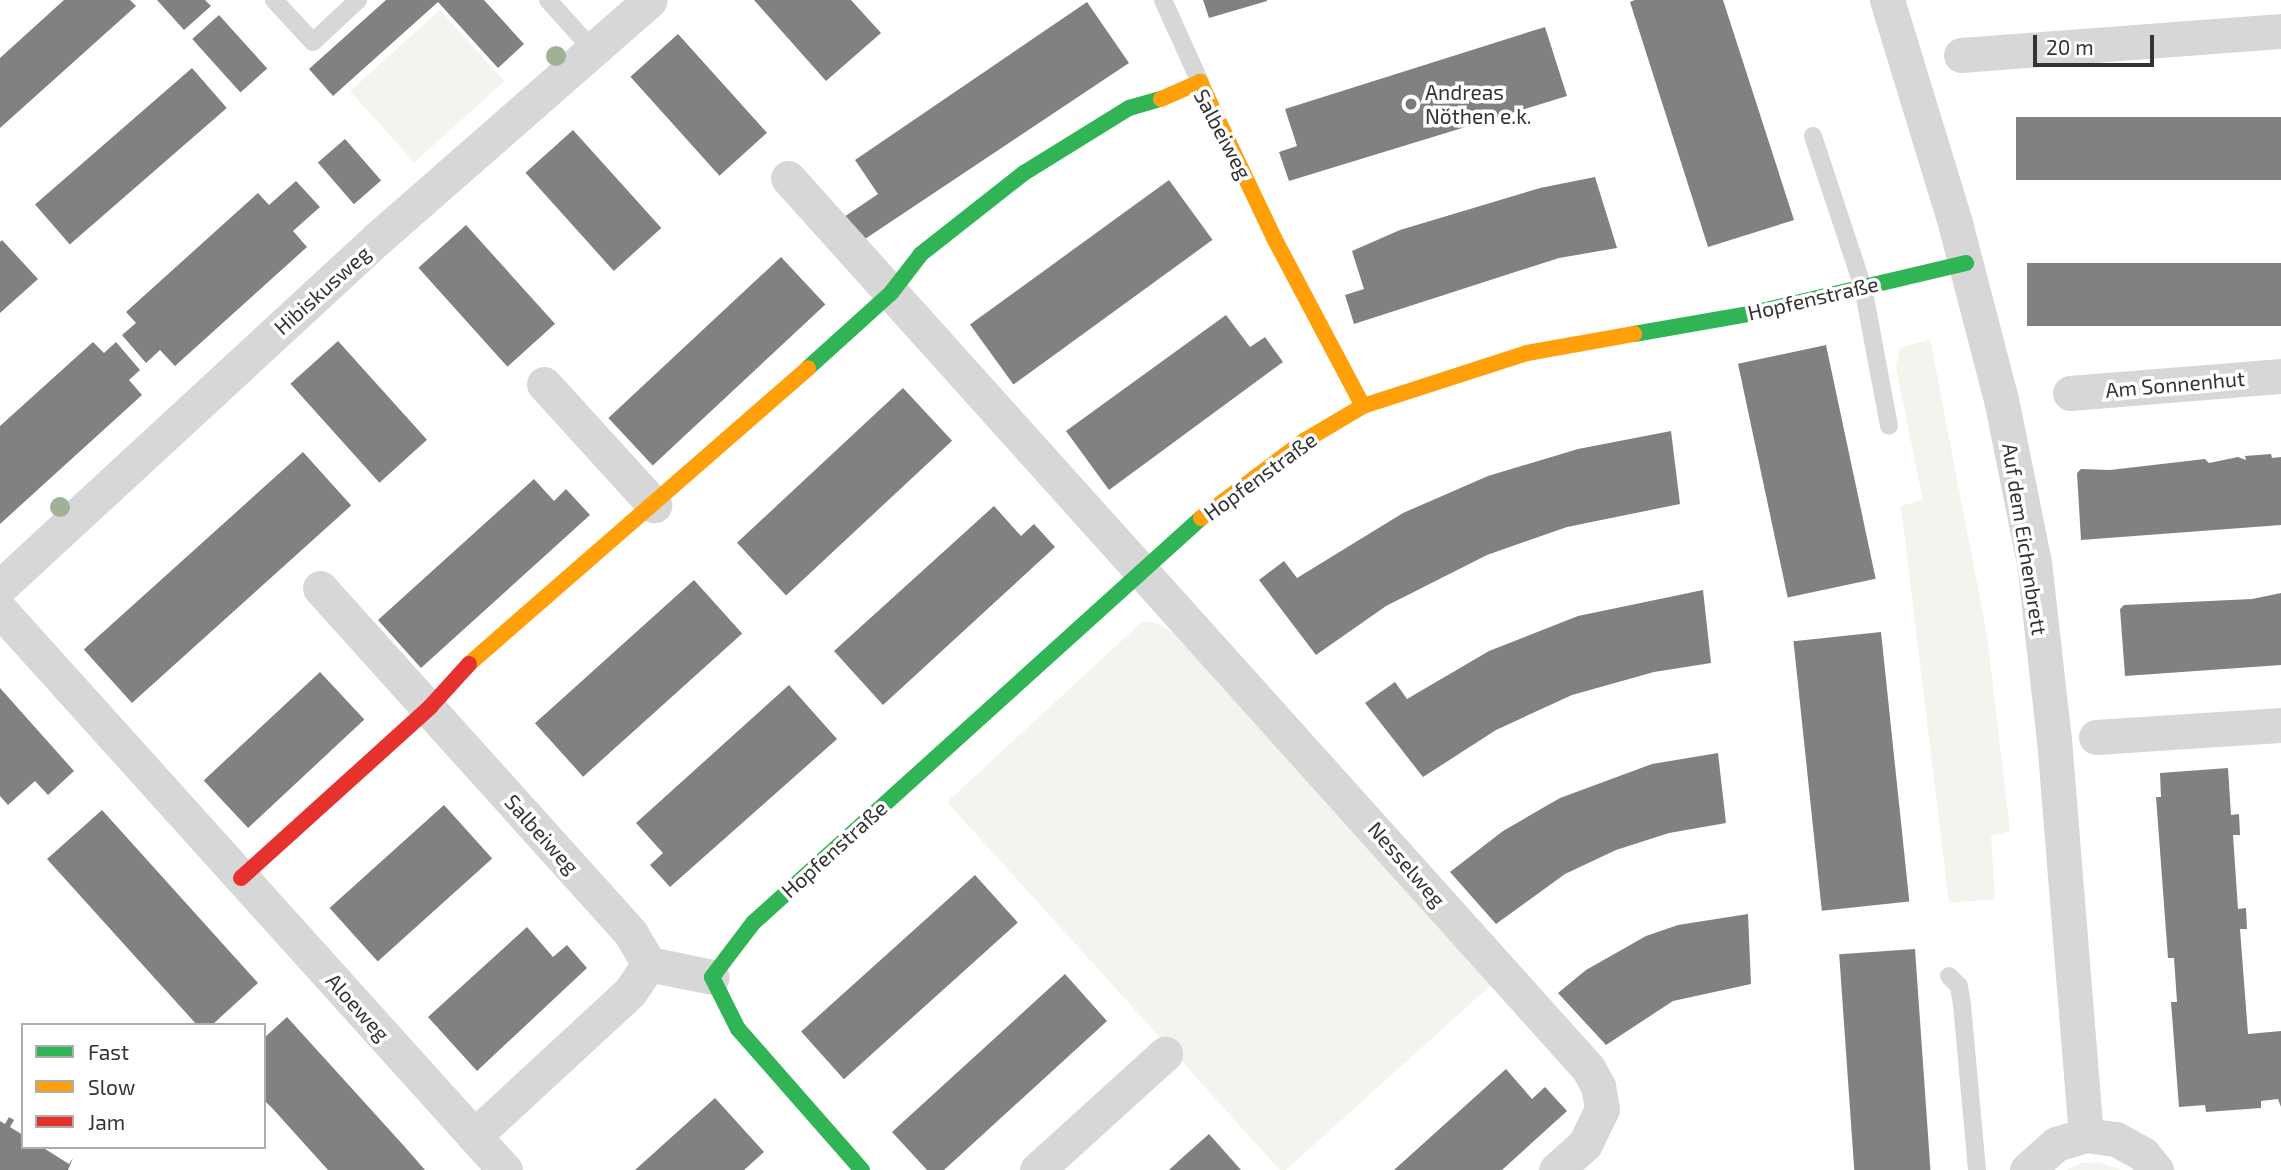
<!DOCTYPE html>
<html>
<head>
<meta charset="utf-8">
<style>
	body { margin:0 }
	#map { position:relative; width:2281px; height:1170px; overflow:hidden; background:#fff; font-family:"Exo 2",sans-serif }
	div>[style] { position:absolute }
	.green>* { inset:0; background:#f1f5ed; transform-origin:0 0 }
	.building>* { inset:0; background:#818181; transform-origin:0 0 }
	.lane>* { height:18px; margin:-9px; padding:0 9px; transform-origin:9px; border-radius:9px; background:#d7d7d7 }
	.street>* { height:35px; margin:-17.5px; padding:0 17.5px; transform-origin:17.5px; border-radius:17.5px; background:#d7d7d7 }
	.fast>* { height:16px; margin:-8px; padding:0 8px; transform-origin:8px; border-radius:8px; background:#30b455 }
	.slow>* { height:16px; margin:-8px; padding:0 8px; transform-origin:8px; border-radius:8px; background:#ff9f0a }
	.jam>* { height:16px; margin:-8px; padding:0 8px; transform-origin:8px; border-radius:8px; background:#e5322d }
	.trees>* { width:20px; height:20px; margin:-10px; border-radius:50%; background:#a2b095 }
	.dots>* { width:19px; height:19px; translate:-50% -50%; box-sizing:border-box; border:4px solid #fff; border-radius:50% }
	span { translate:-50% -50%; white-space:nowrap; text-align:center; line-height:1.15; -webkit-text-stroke:7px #fff; paint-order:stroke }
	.poi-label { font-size:21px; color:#333 }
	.left { translate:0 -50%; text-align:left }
	.street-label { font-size:21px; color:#333 }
	.legend { position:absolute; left:21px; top:1023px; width:245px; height:126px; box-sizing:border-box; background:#fff; border:2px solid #adadad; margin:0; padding:9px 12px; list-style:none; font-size:21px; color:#333 }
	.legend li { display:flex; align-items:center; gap:14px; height:35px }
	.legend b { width:35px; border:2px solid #adadad }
	.scale { position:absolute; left:2033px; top:35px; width:121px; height:32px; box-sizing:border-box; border:4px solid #333; border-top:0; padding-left:9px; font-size:21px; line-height:24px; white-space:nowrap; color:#333; -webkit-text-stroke:5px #fff; paint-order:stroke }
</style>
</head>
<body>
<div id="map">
	<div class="green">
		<i style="left:440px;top:10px;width:96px;height:121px;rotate:48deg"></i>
		<i style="clip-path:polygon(1930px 339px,1987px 635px,2010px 831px,1991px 836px,1995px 899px,1949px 903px,1901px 506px,1923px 500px,1896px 367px,1900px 348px)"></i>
		<i style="clip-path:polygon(1143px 621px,1159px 624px,1180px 637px,1491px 985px,1286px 1170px,1280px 1170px,947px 802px)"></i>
		<i style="clip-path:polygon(2099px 1162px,2121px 1170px,2067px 1170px,2081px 1163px)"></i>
	</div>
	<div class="building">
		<i style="clip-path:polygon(64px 0,130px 0,136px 6px,0 128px,0 58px)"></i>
		<i style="clip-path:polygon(157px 0,205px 0,211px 6px,184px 30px)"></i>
		<i style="clip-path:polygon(386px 0,484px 0,524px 44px,498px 68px,438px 2px,333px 96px,309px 69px)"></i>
		<i style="clip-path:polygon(754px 0,851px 0,881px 33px,826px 81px)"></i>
		<i style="clip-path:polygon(1203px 0,1267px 0,1267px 1px,1209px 18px)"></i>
		<i style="clip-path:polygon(1635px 0,1723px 0,1794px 220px,1708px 247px,1630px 2px)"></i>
		<i style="clip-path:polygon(1087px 2px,1129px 63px,865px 239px,844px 217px,878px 194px,855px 160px)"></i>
		<i style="left:219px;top:15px;width:72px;height:36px;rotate:48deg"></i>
		<i style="clip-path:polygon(1545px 27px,1567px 96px,1289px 181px,1279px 152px,1297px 146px,1285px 109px)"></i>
		<i style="left:678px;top:34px;width:133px;height:64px;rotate:48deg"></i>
		<i style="left:192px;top:68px;width:53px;height:208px;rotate:49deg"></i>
		<i style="left:2281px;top:117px;width:63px;height:265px;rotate:90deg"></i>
		<i style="left:573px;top:130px;width:132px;height:64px;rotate:48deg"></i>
		<i style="left:345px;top:139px;width:55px;height:36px;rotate:49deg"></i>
		<i style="clip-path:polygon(1595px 177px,1617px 248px,1559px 258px,1354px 324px,1345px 295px,1364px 289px,1352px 251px,1400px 230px,1540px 188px)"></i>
		<i style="left:1169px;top:180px;width:74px;height:246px;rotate:54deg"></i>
		<i style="clip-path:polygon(296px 181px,320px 207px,293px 231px,307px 247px,175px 366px,160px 350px,146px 363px,122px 335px,136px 323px,126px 312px,258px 193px,269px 205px)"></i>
		<i style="left:466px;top:225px;width:133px;height:64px;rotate:48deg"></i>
		<i style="clip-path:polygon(2px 240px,38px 279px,0 313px,0 242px)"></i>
		<i style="left:781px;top:257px;width:65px;height:236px;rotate:47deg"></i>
		<i style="left:2281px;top:263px;width:63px;height:254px;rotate:90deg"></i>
		<i style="clip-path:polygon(1226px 315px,1250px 347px,1265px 337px,1283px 362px,1109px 490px,1066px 431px)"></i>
		<i style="left:338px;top:341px;width:133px;height:64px;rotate:48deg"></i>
		<i style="clip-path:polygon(93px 342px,104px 353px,116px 342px,140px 370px,129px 380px,142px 395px,0 524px,0 426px)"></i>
		<i style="left:1826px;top:345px;width:239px;height:90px;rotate:78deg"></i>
		<i style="left:903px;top:388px;width:72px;height:227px;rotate:47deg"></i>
		<i style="clip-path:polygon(1671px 431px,1680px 504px,1567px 527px,1487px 555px,1386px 606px,1316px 655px,1259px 580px,1284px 561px,1297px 578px,1403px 513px,1488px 476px,1578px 449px)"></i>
		<i style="left:303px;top:452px;width:72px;height:295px;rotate:48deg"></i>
		<i style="clip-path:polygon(2271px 454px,2272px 458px,2281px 457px,2281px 525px,2081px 540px,2077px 473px,2081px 469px,2110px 470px,2205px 459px,2209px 463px,2238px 457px,2246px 460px,2245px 456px)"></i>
		<i style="clip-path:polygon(534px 479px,554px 501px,566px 489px,590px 515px,421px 668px,378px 620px)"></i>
		<i style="clip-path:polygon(994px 506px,1021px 536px,1034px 524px,1055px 547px,883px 705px,834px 651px)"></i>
		<i style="left:694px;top:580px;width:72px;height:214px;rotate:48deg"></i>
		<i style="clip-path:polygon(1703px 590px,1711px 663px,1654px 672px,1572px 695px,1496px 730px,1423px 777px,1365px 703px,1395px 682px,1407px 699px,1489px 651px,1578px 616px)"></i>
		<i style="clip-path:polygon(2281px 593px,2281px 665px,2125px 676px,2120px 609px,2124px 605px,2252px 599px)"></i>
		<i style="left:1881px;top:632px;width:271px;height:88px;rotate:84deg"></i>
		<i style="left:320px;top:672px;width:65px;height:159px;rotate:47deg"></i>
		<i style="clip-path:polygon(789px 685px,837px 739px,670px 887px,650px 865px,663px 853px,636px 823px)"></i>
		<i style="clip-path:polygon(0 688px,74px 771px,48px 795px,35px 781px,8px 805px,0 796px)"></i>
		<i style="clip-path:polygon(1718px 753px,1726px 823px,1669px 833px,1616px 850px,1565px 874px,1496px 924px,1450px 872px,1503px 831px,1560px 798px,1652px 764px)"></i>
		<i style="clip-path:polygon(2228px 768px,2231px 815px,2239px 814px,2240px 835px,2233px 835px,2238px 909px,2246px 908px,2247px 929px,2240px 929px,2248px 1034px,2281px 1031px,2281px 1107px,2278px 1099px,2261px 1101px,2261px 1108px,2206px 1112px,2205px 1105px,2179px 1107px,2171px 1002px,2177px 1002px,2174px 958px,2168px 958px,2156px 797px,2161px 797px,2160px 773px)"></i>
		<i style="left:444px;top:805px;width:72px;height:154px;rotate:48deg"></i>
		<i style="clip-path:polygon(102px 810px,258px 983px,212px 1025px,197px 1025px,47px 859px)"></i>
		<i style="left:975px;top:875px;width:64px;height:234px;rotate:48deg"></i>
		<i style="clip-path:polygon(1748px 914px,1751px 984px,1673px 1001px,1606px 1045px,1558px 993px,1586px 970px,1646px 936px,1678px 925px)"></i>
		<i style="clip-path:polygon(527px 927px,553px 957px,567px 945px,587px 968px,477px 1071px,428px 1017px)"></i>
		<i style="left:1915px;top:949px;width:222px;height:76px;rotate:86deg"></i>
		<i style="clip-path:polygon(1065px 974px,1107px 1021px,944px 1170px,927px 1170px,892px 1132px)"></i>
		<i style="clip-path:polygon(287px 1017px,404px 1146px,425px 1170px,328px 1170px,273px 1109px,264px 1100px,264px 1038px)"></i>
		<i style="clip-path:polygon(1506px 1069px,1532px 1099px,1545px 1087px,1567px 1111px,1502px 1170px,1394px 1170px)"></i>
		<i style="clip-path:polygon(715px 1098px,764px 1152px,744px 1170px,635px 1170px)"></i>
		<i style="clip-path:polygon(9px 1117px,14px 1120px,10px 1127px,23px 1135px,23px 1147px,42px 1147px,69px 1164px,73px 1158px,68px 1170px,0 1170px,0 1121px,5px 1124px)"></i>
		<i style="clip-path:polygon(1209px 1134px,1241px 1170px,1169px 1170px,1183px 1157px)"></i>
	</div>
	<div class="lane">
		<i style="left:274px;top:0;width:57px;rotate:47.1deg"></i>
		<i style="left:313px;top:42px;width:62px;rotate:-43deg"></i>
		<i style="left:548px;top:0;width:66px;rotate:48.1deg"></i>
		<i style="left:1163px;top:0;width:90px;rotate:65.7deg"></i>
		<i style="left:1813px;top:136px;width:159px;rotate:71.7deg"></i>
		<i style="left:1863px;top:287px;width:141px;rotate:79.4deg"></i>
		<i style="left:1949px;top:976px;width:14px;rotate:45deg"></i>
		<i style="left:1959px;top:986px;width:19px;rotate:81deg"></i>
		<i style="left:1962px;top:1005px;width:166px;rotate:84.8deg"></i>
	</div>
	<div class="street">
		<i style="left:1887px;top:0;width:233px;rotate:73deg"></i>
		<i style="left:1955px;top:223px;width:182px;rotate:75.4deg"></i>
		<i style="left:2001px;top:399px;width:166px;rotate:78.6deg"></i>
		<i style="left:2034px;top:562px;width:178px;rotate:83.6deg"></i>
		<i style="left:2054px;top:739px;width:397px;rotate:85.4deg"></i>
		<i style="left:1961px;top:55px;width:321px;rotate:-4.3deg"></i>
		<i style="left:788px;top:178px;width:1197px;rotate:48.05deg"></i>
		<i style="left:1588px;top:1068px;width:21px;rotate:61deg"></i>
		<i style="left:1598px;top:1086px;width:23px;rotate:80deg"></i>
		<i style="left:1602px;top:1109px;width:39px;rotate:116deg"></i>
		<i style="left:1585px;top:1144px;width:39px;rotate:138deg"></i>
		<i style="left:544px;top:384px;width:164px;rotate:47.7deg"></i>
		<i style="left:2070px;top:393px;width:212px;rotate:-4.6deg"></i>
		<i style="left:0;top:587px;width:514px;rotate:-42.72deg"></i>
		<i style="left:378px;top:238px;width:361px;rotate:-41.2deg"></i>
		<i style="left:320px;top:588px;width:465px;rotate:48deg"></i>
		<i style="left:631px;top:934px;width:35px;rotate:59deg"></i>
		<i style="left:0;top:610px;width:754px;rotate:47.96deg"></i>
		<i style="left:2096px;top:737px;width:185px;rotate:-3.7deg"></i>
		<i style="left:649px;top:964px;width:64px;rotate:11.7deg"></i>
		<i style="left:474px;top:1136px;width:212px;rotate:-42.7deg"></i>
		<i style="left:630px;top:992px;width:34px;rotate:-56deg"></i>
		<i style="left:1037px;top:1170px;width:173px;rotate:-42.2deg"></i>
		<i style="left:2027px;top:1170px;width:39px;rotate:-42deg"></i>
		<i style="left:2056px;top:1144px;width:31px;rotate:-17deg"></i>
		<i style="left:2086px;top:1135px;width:30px;rotate:8deg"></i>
		<i style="left:2116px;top:1139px;width:31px;rotate:29deg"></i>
		<i style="left:2143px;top:1154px;width:21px;rotate:51deg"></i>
	</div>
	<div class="fast">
		<i style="left:1634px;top:334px;width:117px;rotate:-9.9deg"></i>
		<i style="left:1749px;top:314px;width:223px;rotate:-13.2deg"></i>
		<i style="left:808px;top:368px;width:112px;rotate:-42.1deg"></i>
		<i style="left:891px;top:293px;width:49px;rotate:-52.4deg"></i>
		<i style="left:921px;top:254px;width:131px;rotate:-38.2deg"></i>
		<i style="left:1024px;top:173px;width:123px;rotate:-31.8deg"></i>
		<i style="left:1129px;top:108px;width:33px;rotate:-16deg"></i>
		<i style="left:862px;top:1170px;width:188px;rotate:-131.3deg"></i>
		<i style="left:738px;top:1029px;width:58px;rotate:-116.6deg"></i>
		<i style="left:712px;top:977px;width:68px;rotate:-52.8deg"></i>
		<i style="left:753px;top:923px;width:604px;rotate:-42.11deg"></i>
	</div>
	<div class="slow">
		<i style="left:1161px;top:99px;width:43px;rotate:-23.6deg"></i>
		<i style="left:1200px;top:82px;width:173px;rotate:64.6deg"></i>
		<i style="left:1274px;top:238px;width:190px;rotate:62.1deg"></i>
		<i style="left:1201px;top:518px;width:129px;rotate:-36.8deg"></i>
		<i style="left:1304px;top:441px;width:69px;rotate:-30.7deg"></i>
		<i style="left:1363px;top:406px;width:172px;rotate:-17.9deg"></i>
		<i style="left:1527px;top:353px;width:109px;rotate:-10.1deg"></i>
		<i style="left:469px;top:664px;width:450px;rotate:-41.1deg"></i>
	</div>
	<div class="jam">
		<i style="left:241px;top:878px;width:255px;rotate:-42.1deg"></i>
		<i style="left:430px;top:707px;width:58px;rotate:-47.8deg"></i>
	</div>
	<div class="trees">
		<i style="left:556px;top:56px"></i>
		<i style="left:60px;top:507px"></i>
	</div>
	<div class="dots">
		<i style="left:1411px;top:104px;background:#7a7a7a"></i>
	</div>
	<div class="poi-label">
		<span class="left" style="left:1425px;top:104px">Andreas<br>Nöthen e.k.</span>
	</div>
	<div class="street-label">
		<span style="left:1223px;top:134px;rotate:62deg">Salbeiweg</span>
		<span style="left:322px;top:290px;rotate:-42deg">Hibiskusweg</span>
		<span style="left:1813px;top:298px;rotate:-13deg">Hopfenstraße</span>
		<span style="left:2175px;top:384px;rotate:-5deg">Am Sonnenhut</span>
		<span style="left:1260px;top:476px;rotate:-36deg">Hopfenstraße</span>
		<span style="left:2025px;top:539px;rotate:81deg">Auf dem Eichenbrett</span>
		<span style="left:542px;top:834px;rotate:48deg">Salbeiweg</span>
		<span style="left:834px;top:849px;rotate:-42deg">Hopfenstraße</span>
		<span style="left:1407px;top:864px;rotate:49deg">Nesselweg</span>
		<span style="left:358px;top:1007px;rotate:48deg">Aloeweg</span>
	</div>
	<ul class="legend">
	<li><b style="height:9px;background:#30b455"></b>Fast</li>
	<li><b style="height:9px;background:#ff9f0a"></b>Slow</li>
	<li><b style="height:9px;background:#e5322d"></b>Jam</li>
	</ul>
	<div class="scale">20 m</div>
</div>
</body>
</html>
